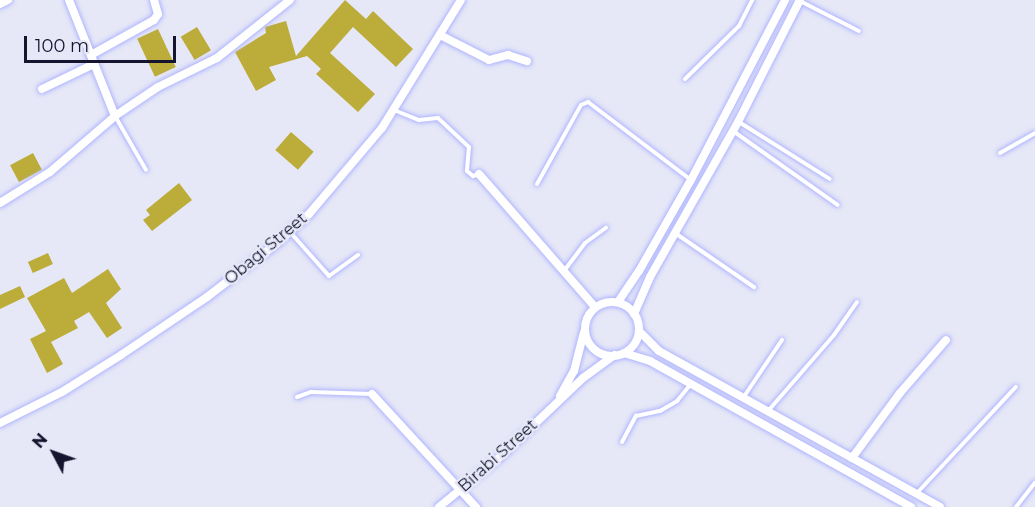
<!DOCTYPE html>
<html>
<head>
<meta charset="utf-8">
<style>
	body { margin:0 }
	#map { position:relative; width:1035px; height:507px; overflow:hidden; background:#e6e8f7; font-family:Montserrat,sans-serif }
	div>[style] { position:absolute }
	.building>* { inset:0; background:#bcac39; transform-origin:0 0 }
	.roads { filter:drop-shadow(0 0 2px #b0b5fe) drop-shadow(0 0 2px #b0b5fe) }
	.lane>* { height:4px; margin:-2px; padding:0 2px; transform-origin:2px; border-radius:2px; background:#fff }
	.street>* { height:8px; margin:-4px; padding:0 4px; transform-origin:4px; border-radius:4px; background:#fff }
	.street>.ring { margin:-4px; padding:0; box-sizing:content-box; background:none; border:8px solid #fff; border-radius:50% }
	span { translate:-50% -50%; white-space:nowrap; text-align:center; line-height:1.15; -webkit-text-stroke:5px #e6e8f7; paint-order:stroke }
	.street-label { font-size:16px; color:#15152f }
	.north { position:absolute; left:24px; top:423px; width:60px; height:60px; -webkit-text-stroke:4px #e6e8f7; paint-order:stroke; rotate:311deg; font-size:16px; font-weight:700; line-height:24px; text-align:center; color:#15152f }
	.north::after { content:''; display:block; margin:auto; width:21px; height:27px; background:#15152f; clip-path:polygon(50% 0,100% 100%,50% 72%,0 100%) }
	.scale { position:absolute; left:24px; top:36px; width:152px; height:27px; box-sizing:border-box; border:3px solid #15152f; border-top:0; padding-left:8px; font-size:18px; line-height:21px; white-space:nowrap; color:#15152f; -webkit-text-stroke:4px #e6e8f7; paint-order:stroke }
</style>
</head>
<body>
<div id="map">
	<div class="building">
		<i style="clip-path:polygon(345px 0,366px 19px,373px 11px,413px 49px,396px 67px,353px 27px,330px 53px,375px 94px,358px 112px,316px 74px,321px 69px,307px 56px,269px 67px,276px 80px,256px 91px,235px 52px,266px 33px,265px 27px,286px 21px,296px 56px)"></i>
		<i style="left:197px;top:27px;width:27px;height:19px;rotate:59deg"></i>
		<i style="left:158px;top:29px;width:42px;height:23px;rotate:65deg"></i>
		<i style="left:291px;top:132px;width:30px;height:24px;rotate:41deg"></i>
		<i style="left:33px;top:153px;width:19px;height:26px;rotate:62deg"></i>
		<i style="clip-path:polygon(179px 183px,192px 200px,152px 231px,143px 220px,150px 215px,146px 210px)"></i>
		<i style="left:48px;top:253px;width:12px;height:22px;rotate:66deg"></i>
		<i style="clip-path:polygon(108px 269px,121px 289px,106px 303px,122px 328px,107px 338px,89px 312px,74px 321px,78px 328px,51px 342px,63px 364px,47px 373px,30px 339px,46px 331px,27px 298px,64px 278px,72px 293px)"></i>
		<i style="clip-path:polygon(20px 286px,25px 297px,0 309px,0 295px)"></i>
	</div>
	<div class="roads">
		<div class="lane">
			<i style="left:800px;top:1px;width:66px;rotate:27deg"></i>
			<i style="left:685px;top:79px;width:76px;rotate:-44.5deg"></i>
			<i style="left:739px;top:26px;width:29px;rotate:-63deg"></i>
			<i style="left:394px;top:110px;width:27px;rotate:22deg"></i>
			<i style="left:419px;top:120px;width:19px;rotate:-6deg"></i>
			<i style="left:438px;top:118px;width:42px;rotate:43.1deg"></i>
			<i style="left:469px;top:147px;width:24px;rotate:95deg"></i>
			<i style="left:467px;top:171px;width:8px;rotate:40deg"></i>
			<i style="left:473px;top:176px;width:6px;rotate:-18deg"></i>
			<i style="left:115px;top:116px;width:62px;rotate:60.1deg"></i>
			<i style="left:739px;top:122px;width:107px;rotate:32.1deg"></i>
			<i style="left:733px;top:131px;width:128px;rotate:35.2deg"></i>
			<i style="left:1000px;top:153px;width:40px;rotate:-29.7deg"></i>
			<i style="left:537px;top:184px;width:90px;rotate:-60.9deg"></i>
			<i style="left:581px;top:105px;width:8px;rotate:-23deg"></i>
			<i style="left:588px;top:102px;width:129px;rotate:37.1deg"></i>
			<i style="left:290px;top:232px;width:59px;rotate:48.4deg"></i>
			<i style="left:329px;top:276px;width:36px;rotate:-36deg"></i>
			<i style="left:675px;top:233px;width:96px;rotate:34.4deg"></i>
			<i style="left:564px;top:271px;width:35px;rotate:-53deg"></i>
			<i style="left:585px;top:243px;width:26px;rotate:-36deg"></i>
			<i style="left:297px;top:397px;width:15px;rotate:-20deg"></i>
			<i style="left:311px;top:392px;width:61px;rotate:1.9deg"></i>
			<i style="left:743px;top:398px;width:70px;rotate:-56.1deg"></i>
			<i style="left:768px;top:411px;width:101px;rotate:-49deg"></i>
			<i style="left:834px;top:335px;width:40px;rotate:-55.1deg"></i>
			<i style="left:622px;top:442px;width:30px;rotate:-62deg"></i>
			<i style="left:636px;top:416px;width:25px;rotate:-12deg"></i>
			<i style="left:660px;top:411px;width:20px;rotate:-30deg"></i>
			<i style="left:677px;top:401px;width:21px;rotate:-51deg"></i>
			<i style="left:917px;top:493px;width:145px;rotate:-47deg"></i>
			<i style="left:1016px;top:507px;width:31px;rotate:-52deg"></i>
		</div>
		<div class="street">
			<i style="left:69px;top:0;width:125px;rotate:68.4deg"></i>
			<i style="left:0;top:4px;width:9px;rotate:-27deg"></i>
			<i style="left:440px;top:35px;width:55px;rotate:27deg"></i>
			<i style="left:489px;top:60px;width:20px;rotate:-15deg"></i>
			<i style="left:508px;top:55px;width:20px;rotate:18deg"></i>
			<i style="left:91px;top:55px;width:72px;rotate:-29.1deg"></i>
			<i style="left:154px;top:20px;width:7px;rotate:-56deg"></i>
			<i style="left:158px;top:14px;width:15px;rotate:-106deg"></i>
			<i style="left:42px;top:89px;width:58px;rotate:-25.7deg"></i>
			<i style="left:479px;top:174px;width:176px;rotate:48.9deg"></i>
			<i style="left:0;top:203px;width:59px;rotate:-31.8deg"></i>
			<i style="left:50px;top:172px;width:86px;rotate:-40.7deg"></i>
			<i style="left:115px;top:116px;width:52px;rotate:-34deg"></i>
			<i style="left:158px;top:87px;width:66px;rotate:-26.2deg"></i>
			<i style="left:217px;top:58px;width:93px;rotate:-38.5deg"></i>
			<i style="left:618px;top:302px;width:37px;rotate:-56deg"></i>
			<i style="left:639px;top:271px;width:105px;rotate:-60.3deg"></i>
			<i style="left:691px;top:180px;width:203px;rotate:-62.4deg"></i>
			<i class="ring" style="left:585px;top:302px;width:46px;height:46px"></i>
			<i style="left:634px;top:314px;width:40px;rotate:-66.6deg"></i>
			<i style="left:650px;top:277px;width:178px;rotate:-60.4deg"></i>
			<i style="left:738px;top:122px;width:137px;rotate:-63.1deg"></i>
			<i style="left:639px;top:331px;width:28px;rotate:45deg"></i>
			<i style="left:659px;top:351px;width:321px;rotate:29deg"></i>
			<i style="left:624px;top:353px;width:27px;rotate:17deg"></i>
			<i style="left:650px;top:361px;width:299px;rotate:29.2deg"></i>
			<i style="left:372px;top:394px;width:154px;rotate:47.4deg"></i>
			<i style="left:560px;top:396px;width:29px;rotate:-61deg"></i>
			<i style="left:574px;top:371px;width:40px;rotate:-75.6deg"></i>
			<i style="left:0;top:423px;width:69px;rotate:-26.6deg"></i>
			<i style="left:62px;top:392px;width:70px;rotate:-32.1deg"></i>
			<i style="left:121px;top:355px;width:104px;rotate:-34deg"></i>
			<i style="left:207px;top:297px;width:87px;rotate:-37.5deg"></i>
			<i style="left:276px;top:244px;width:45px;rotate:-42.3deg"></i>
			<i style="left:309px;top:214px;width:113px;rotate:-49.7deg"></i>
			<i style="left:382px;top:128px;width:150px;rotate:-58.3deg"></i>
			<i style="left:852px;top:458px;width:81px;rotate:-53.6deg"></i>
			<i style="left:900px;top:393px;width:70px;rotate:-49deg"></i>
			<i style="left:439px;top:507px;width:80px;rotate:-39.4deg"></i>
			<i style="left:501px;top:456px;width:113px;rotate:-43.6deg"></i>
			<i style="left:583px;top:378px;width:39px;rotate:-36deg"></i>
		</div>
	</div>
	<div class="street-label">
		<span style="left:266px;top:249px;rotate:-40deg">Obagi Street</span>
		<span style="left:498px;top:456px;rotate:-42deg">Birabi Street</span>
	</div>
	<div class="north">N</div>
	<div class="scale">100 m</div>
</div>
</body>
</html>
